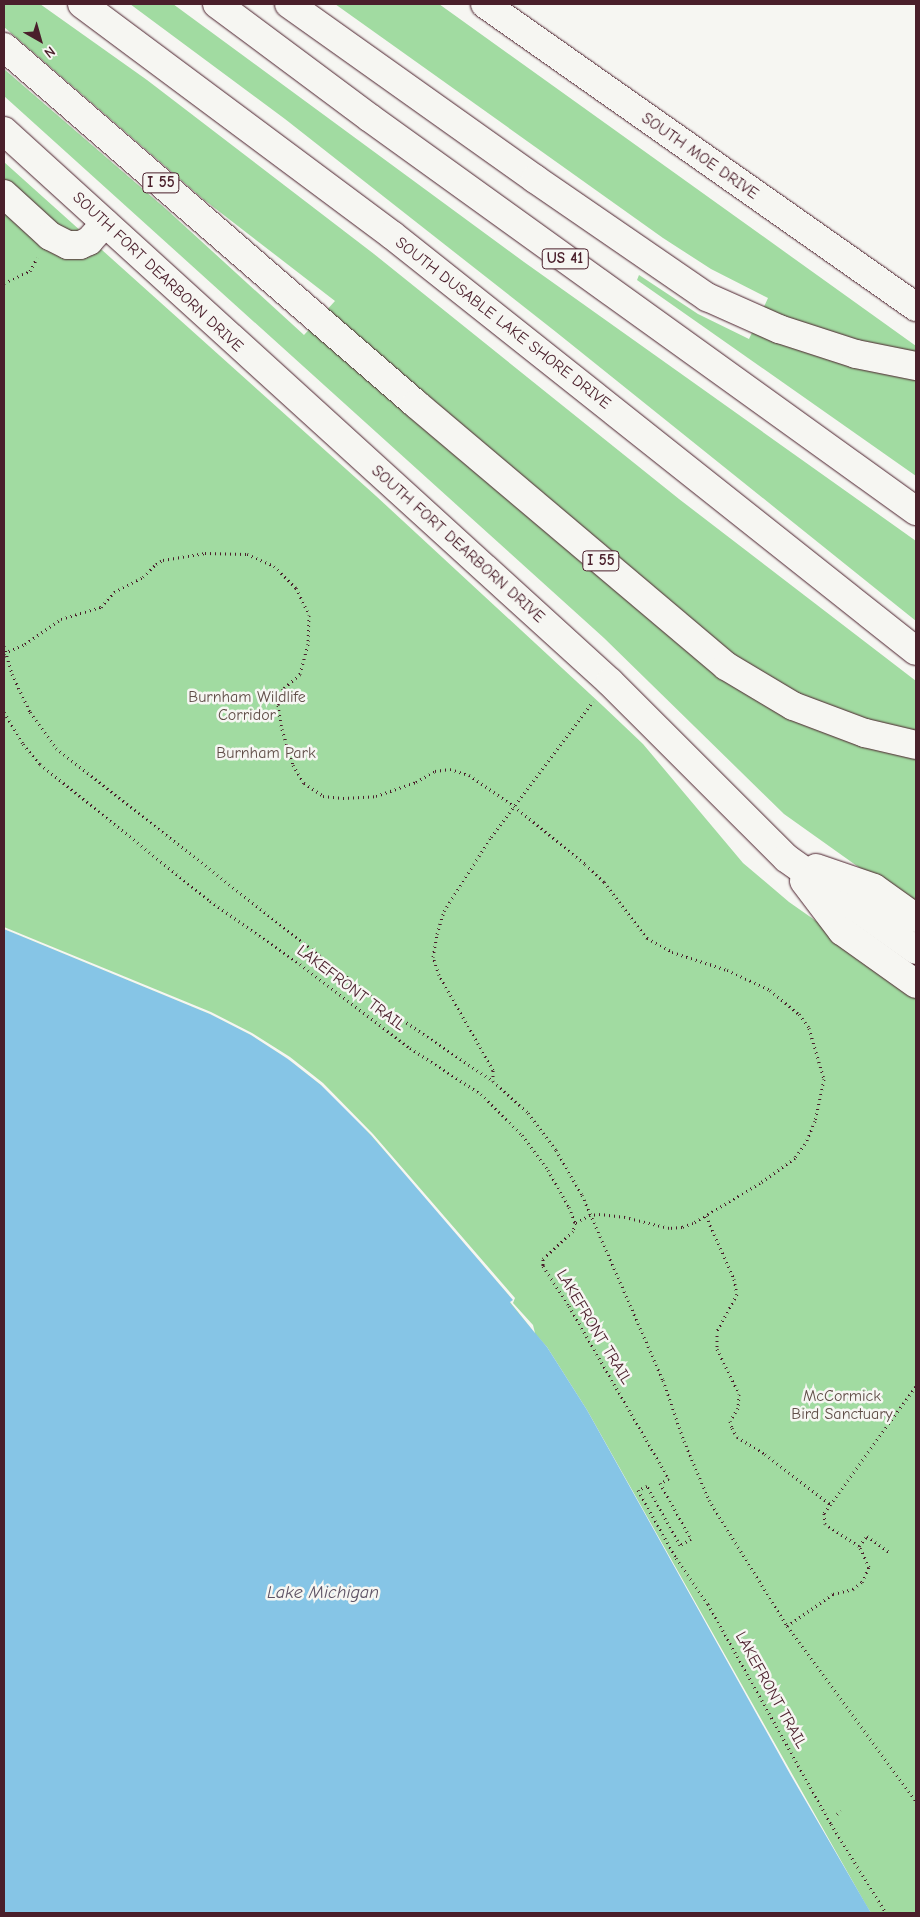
<!DOCTYPE html>
<html>
<head>
<meta charset="utf-8">
<style>
	body { margin:0 }
	#map { position:relative; width:920px; height:1917px; overflow:hidden; background:#f6f6f2; font-family:"Comic Neue",sans-serif }
	div>[style] { position:absolute }
	.green>* { inset:0; background:#a1dba1 }
	.water>* { inset:0; background:#86c5e6 }
	.pier>* { inset:0; background:#f6f6f2 }
	.path>* { height:3px; margin-top:-1.5px; transform-origin:0; background:repeating-linear-gradient(90deg,#4a1f2b 0 1px,transparent 0 5px) }
	.roads { filter:drop-shadow(0 0 1px #4a1f2b) drop-shadow(0 0 1px #4a1f2b) }
	.minor>* { height:28px; margin:-14px; padding:0 14px; transform-origin:14px; border-radius:14px; background:#f6f6f2 }
	.highway>* { height:28px; margin:-14px; padding:0 14px; transform-origin:14px; border-radius:14px; background:#f6f6f2 }
	span { translate:-50% -50%; white-space:nowrap; text-align:center; line-height:1.15; -webkit-text-stroke:5px #f6f6f2; paint-order:stroke }
	.shield-label span { padding:1px 4px; background:#f6f6f2; border:1px solid; border-radius:4px; -webkit-text-stroke-width:0 }
	.shield-label { font-size:15px; color:#4a1f2b; font-weight:700 }
	.street-label { font-size:16px; color:#4a1f2b }
	.park-label { font-size:16px; color:#604e48 }
	.water-label { font-size:18px; color:#5c5163; font-style:italic }
	.frame { position:absolute; inset:0; border:5px solid #4a1f2b; pointer-events:none }
	.north { position:absolute; left:15px; top:15px; width:50px; height:50px; -webkit-text-stroke:4px #f6f6f2; paint-order:stroke; rotate:142deg; font-size:14px; font-weight:700; line-height:20px; text-align:center; color:#4a1f2b }
	.north::after { content:''; display:block; margin:auto; width:18px; height:22px; background:#4a1f2b; clip-path:polygon(50% 0,100% 100%,50% 72%,0 100%) }
</style>
</head>
<body>
<div id="map">
	<div class="green">
		<i style="clip-path:polygon(4px 4px,40px 4px,147px 80px,374px 254px,679px 499px,916px 681px,916px 908px,784px 814px,604px 638px,4px 96px,4px 69px,166px 209px,304px 335px,335px 301px,203px 199px,4px 27px)"></i>
		<i style="clip-path:polygon(130px 4px,173px 4px,524px 262px,916px 541px,916px 621px,556px 332px,285px 119px)"></i>
		<i style="clip-path:polygon(335px 4px,439px 4px,916px 346px,916px 476px,637px 280px,639px 275px,698px 314px,749px 339px,768px 298px,711px 269px,663px 238px)"></i>
		<i style="clip-path:polygon(4px 162px,376px 496px,603px 706px,643px 744px,743px 863px,789px 902px,916px 991px,916px 1913px,871px 1913px,866px 1905px,587px 1410px,547px 1347px,288px 1059px,4px 929px)"></i>
	</div>
	<div class="water">
		<i style="clip-path:polygon(4px 929px,210px 1014px,251px 1035px,288px 1059px,321px 1085px,350px 1112px,412px 1182px,513px 1300px,510px 1303px,547px 1347px,587px 1410px,790px 1774px,871px 1913px,4px 1913px)"></i>
	</div>
	<div class="pier">
		<i style="clip-path:polygon(4px 927px,211px 1012px,252px 1033px,290px 1057px,323px 1083px,373px 1134px,515px 1298px,513px 1303px,533px 1325px,535px 1333px,510px 1302px,513px 1300px,371px 1135px,321px 1085px,288px 1059px,251px 1035px,210px 1014px,4px 929px)"></i>
	</div>
	<div class="path">
		<i style="left:4px;top:283px;width:29px;rotate:-25deg"></i>
		<i style="left:30px;top:271px;width:15px;rotate:-62deg"></i>
		<i style="left:4px;top:646px;width:29px;rotate:74deg"></i>
		<i style="left:12px;top:674px;width:42px;rotate:64.7deg"></i>
		<i style="left:30px;top:712px;width:44px;rotate:54.2deg"></i>
		<i style="left:56px;top:748px;width:430px;rotate:38.2deg"></i>
		<i style="left:394px;top:1014px;width:120px;rotate:34.1deg"></i>
		<i style="left:493px;top:1081px;width:47px;rotate:42.4deg"></i>
		<i style="left:528px;top:1113px;width:46px;rotate:52.9deg"></i>
		<i style="left:556px;top:1150px;width:52px;rotate:60deg"></i>
		<i style="left:582px;top:1195px;width:202px;rotate:66.4deg"></i>
		<i style="left:663px;top:1380px;width:65px;rotate:71deg"></i>
		<i style="left:684px;top:1441px;width:64px;rotate:67deg"></i>
		<i style="left:709px;top:1500px;width:148px;rotate:58.2deg"></i>
		<i style="left:787px;top:1626px;width:217px;rotate:53.6deg"></i>
		<i style="left:4px;top:653px;width:23px;rotate:-23deg"></i>
		<i style="left:25px;top:644px;width:44px;rotate:-34.8deg"></i>
		<i style="left:61px;top:619px;width:42px;rotate:-16.7deg"></i>
		<i style="left:101px;top:607px;width:20px;rotate:-49deg"></i>
		<i style="left:114px;top:592px;width:33px;rotate:-27deg"></i>
		<i style="left:143px;top:577px;width:18px;rotate:-45deg"></i>
		<i style="left:156px;top:564px;width:8px;rotate:-30deg"></i>
		<i style="left:163px;top:560px;width:43px;rotate:-9.5deg"></i>
		<i style="left:205px;top:553px;width:42px;rotate:1.4deg"></i>
		<i style="left:247px;top:554px;width:30px;rotate:24deg"></i>
		<i style="left:274px;top:566px;width:31px;rotate:45deg"></i>
		<i style="left:296px;top:588px;width:30px;rotate:64deg"></i>
		<i style="left:309px;top:615px;width:29px;rotate:92deg"></i>
		<i style="left:308px;top:644px;width:31px;rotate:105deg"></i>
		<i style="left:300px;top:674px;width:23px;rotate:139deg"></i>
		<i style="left:283px;top:689px;width:17px;rotate:107deg"></i>
		<i style="left:278px;top:705px;width:24px;rotate:81deg"></i>
		<i style="left:282px;top:729px;width:38px;rotate:73deg"></i>
		<i style="left:293px;top:765px;width:21px;rotate:59deg"></i>
		<i style="left:304px;top:783px;width:23px;rotate:34deg"></i>
		<i style="left:323px;top:796px;width:20px;rotate:6deg"></i>
		<i style="left:343px;top:798px;width:33px;rotate:-3deg"></i>
		<i style="left:376px;top:796px;width:42px;rotate:-19.3deg"></i>
		<i style="left:416px;top:782px;width:22px;rotate:-30deg"></i>
		<i style="left:435px;top:771px;width:15px;rotate:-8deg"></i>
		<i style="left:450px;top:769px;width:20px;rotate:18deg"></i>
		<i style="left:469px;top:775px;width:55px;rotate:34.6deg"></i>
		<i style="left:514px;top:806px;width:92px;rotate:39.2deg"></i>
		<i style="left:585px;top:864px;width:26px;rotate:43deg"></i>
		<i style="left:604px;top:882px;width:71px;rotate:52.5deg"></i>
		<i style="left:647px;top:938px;width:29px;rotate:29deg"></i>
		<i style="left:672px;top:952px;width:58px;rotate:18.1deg"></i>
		<i style="left:727px;top:970px;width:47px;rotate:24.9deg"></i>
		<i style="left:770px;top:990px;width:38px;rotate:40deg"></i>
		<i style="left:799px;top:1014px;width:17px;rotate:54deg"></i>
		<i style="left:809px;top:1028px;width:53px;rotate:73.6deg"></i>
		<i style="left:824px;top:1079px;width:43px;rotate:102.1deg"></i>
		<i style="left:815px;top:1121px;width:25px;rotate:113deg"></i>
		<i style="left:805px;top:1144px;width:17px;rotate:126deg"></i>
		<i style="left:795px;top:1158px;width:43px;rotate:144.5deg"></i>
		<i style="left:760px;top:1183px;width:78px;rotate:149.2deg"></i>
		<i style="left:693px;top:1223px;width:12px;rotate:160deg"></i>
		<i style="left:682px;top:1227px;width:13px;rotate:176deg"></i>
		<i style="left:669px;top:1228px;width:45px;rotate:-166deg"></i>
		<i style="left:625px;top:1217px;width:25px;rotate:-173deg"></i>
		<i style="left:600px;top:1214px;width:10px;rotate:174deg"></i>
		<i style="left:590px;top:1215px;width:17px;rotate:152deg"></i>
		<i style="left:4px;top:712px;width:37px;rotate:59deg"></i>
		<i style="left:23px;top:744px;width:26px;rotate:50deg"></i>
		<i style="left:40px;top:764px;width:218px;rotate:38.9deg"></i>
		<i style="left:210px;top:901px;width:110px;rotate:35deg"></i>
		<i style="left:300px;top:964px;width:138px;rotate:37.4deg"></i>
		<i style="left:410px;top:1048px;width:85px;rotate:32.9deg"></i>
		<i style="left:481px;top:1094px;width:58px;rotate:45deg"></i>
		<i style="left:522px;top:1135px;width:44px;rotate:53.4deg"></i>
		<i style="left:548px;top:1170px;width:43px;rotate:60.4deg"></i>
		<i style="left:569px;top:1207px;width:17px;rotate:69deg"></i>
		<i style="left:575px;top:1223px;width:8px;rotate:104deg"></i>
		<i style="left:573px;top:1231px;width:41px;rotate:137deg"></i>
		<i style="left:543px;top:1259px;width:7px;rotate:90deg"></i>
		<i style="left:543px;top:1266px;width:48px;rotate:57deg"></i>
		<i style="left:569px;top:1306px;width:200px;rotate:60deg"></i>
		<i style="left:669px;top:1479px;width:10px;rotate:156deg"></i>
		<i style="left:660px;top:1483px;width:64px;rotate:61deg"></i>
		<i style="left:691px;top:1539px;width:13px;rotate:151deg"></i>
		<i style="left:680px;top:1545px;width:68px;rotate:-119.2deg"></i>
		<i style="left:647px;top:1486px;width:10px;rotate:156deg"></i>
		<i style="left:638px;top:1490px;width:78px;rotate:60.8deg"></i>
		<i style="left:676px;top:1558px;width:56px;rotate:55.2deg"></i>
		<i style="left:708px;top:1604px;width:252px;rotate:60.8deg"></i>
		<i style="left:831px;top:1824px;width:105px;rotate:58.3deg"></i>
		<i style="left:493px;top:1081px;width:11px;rotate:-90deg"></i>
		<i style="left:493px;top:1070px;width:109px;rotate:-119.6deg"></i>
		<i style="left:439px;top:975px;width:19px;rotate:-108deg"></i>
		<i style="left:433px;top:957px;width:23px;rotate:-80deg"></i>
		<i style="left:437px;top:934px;width:24px;rotate:-73deg"></i>
		<i style="left:444px;top:911px;width:88px;rotate:-57.6deg"></i>
		<i style="left:491px;top:837px;width:170px;rotate:-53.1deg"></i>
		<i style="left:706px;top:1216px;width:69px;rotate:66deg"></i>
		<i style="left:734px;top:1279px;width:15px;rotate:79deg"></i>
		<i style="left:737px;top:1294px;width:42px;rotate:118.4deg"></i>
		<i style="left:717px;top:1331px;width:18px;rotate:90deg"></i>
		<i style="left:717px;top:1349px;width:50px;rotate:63.9deg"></i>
		<i style="left:739px;top:1394px;width:14px;rotate:94deg"></i>
		<i style="left:738px;top:1408px;width:15px;rotate:122deg"></i>
		<i style="left:730px;top:1421px;width:7px;rotate:74deg"></i>
		<i style="left:732px;top:1428px;width:10px;rotate:61deg"></i>
		<i style="left:737px;top:1437px;width:33px;rotate:31deg"></i>
		<i style="left:765px;top:1454px;width:82px;rotate:37.6deg"></i>
		<i style="left:859px;top:1546px;width:13px;rotate:-51deg"></i>
		<i style="left:867px;top:1536px;width:29px;rotate:36deg"></i>
		<i style="left:787px;top:1626px;width:56px;rotate:-34.8deg"></i>
		<i style="left:833px;top:1594px;width:21px;rotate:-14deg"></i>
		<i style="left:853px;top:1589px;width:11px;rotate:-38deg"></i>
		<i style="left:862px;top:1582px;width:17px;rotate:-65deg"></i>
		<i style="left:869px;top:1567px;width:23px;rotate:-115deg"></i>
		<i style="left:859px;top:1546px;width:40px;rotate:-147.1deg"></i>
		<i style="left:825px;top:1524px;width:11px;rotate:-95deg"></i>
		<i style="left:824px;top:1513px;width:157px;rotate:-54.1deg"></i>
		<i style="left:763px;top:1682px;width:3px;rotate:-18deg"></i>
		<i style="left:837px;top:1814px;width:5px;rotate:-37deg"></i>
	</div>
	<div class="roads">
		<div class="minor">
			<i style="left:485px;top:4px;width:527px;rotate:35.11deg"></i>
			<i style="left:4px;top:131px;width:819px;rotate:42.28deg"></i>
			<i style="left:610px;top:682px;width:249px;rotate:45deg"></i>
			<i style="left:786px;top:858px;width:159px;rotate:35.3deg"></i>
			<i style="left:4px;top:194px;width:62px;rotate:42.4deg"></i>
			<i style="left:50px;top:236px;width:20px;rotate:27deg"></i>
			<i style="left:68px;top:245px;width:12px"></i>
			<i style="left:80px;top:245px;width:10px;rotate:-24deg"></i>
			<i style="left:89px;top:241px;width:24px;rotate:-48deg"></i>
			<i style="left:816px;top:868px;width:61px;rotate:19deg"></i>
			<i style="left:874px;top:888px;width:52px;rotate:35.5deg"></i>
			<i style="left:804px;top:881px;width:63px;rotate:52.8deg"></i>
			<i style="left:842px;top:931px;width:91px;rotate:35.6deg"></i>
		</div>
		<div class="highway">
			<i style="left:82px;top:4px;width:387px;rotate:36.7deg"></i>
			<i style="left:392px;top:235px;width:669px;rotate:38.45deg"></i>
			<i style="left:217px;top:4px;width:191px;rotate:36.7deg"></i>
			<i style="left:370px;top:118px;width:673px;rotate:35.75deg"></i>
			<i style="left:289px;top:4px;width:302px;rotate:35.4deg"></i>
			<i style="left:535px;top:179px;width:209px;rotate:34.5deg"></i>
			<i style="left:707px;top:297px;width:79px;rotate:24deg"></i>
			<i style="left:779px;top:329px;width:81px;rotate:18deg"></i>
			<i style="left:856px;top:354px;width:61px;rotate:11.3deg"></i>
			<i style="left:4px;top:47px;width:545px;rotate:40.91deg"></i>
			<i style="left:416px;top:404px;width:406px;rotate:40.2deg"></i>
			<i style="left:726px;top:666px;width:78px;rotate:30.8deg"></i>
			<i style="left:793px;top:706px;width:77px;rotate:20.6deg"></i>
			<i style="left:865px;top:733px;width:52px;rotate:13.2deg"></i>
		</div>
	</div>
	<div class="shield-label">
		<span style="left:161px;top:183px">I 55</span>
		<span style="left:565px;top:259px">US 41</span>
		<span style="left:601px;top:561px">I 55</span>
	</div>
	<div class="street-label">
		<span style="left:700px;top:156px;rotate:35deg">SOUTH MOE DRIVE</span>
		<span style="left:158px;top:272px;rotate:43deg">SOUTH FORT DEARBORN DRIVE</span>
		<span style="left:503px;top:323px;rotate:38deg">SOUTH DUSABLE LAKE SHORE DRIVE</span>
		<span style="left:458px;top:544px;rotate:42deg">SOUTH FORT DEARBORN DRIVE</span>
		<span style="left:351px;top:988px;rotate:37deg">LAKEFRONT TRAIL</span>
		<span style="left:594px;top:1327px;rotate:59deg">LAKEFRONT TRAIL</span>
		<span style="left:771px;top:1690px;rotate:61deg">LAKEFRONT TRAIL</span>
	</div>
	<div class="park-label">
		<span style="left:247px;top:706px">Burnham Wildlife<br>Corridor</span>
		<span style="left:266px;top:753px">Burnham Park</span>
		<span style="left:842px;top:1405px">McCormick<br>Bird Sanctuary</span>
	</div>
	<div class="water-label">
		<span style="left:323px;top:1593px">Lake Michigan</span>
	</div>
	<div class="frame"></div>
	<div class="north">N</div>
</div>
</body>
</html>
